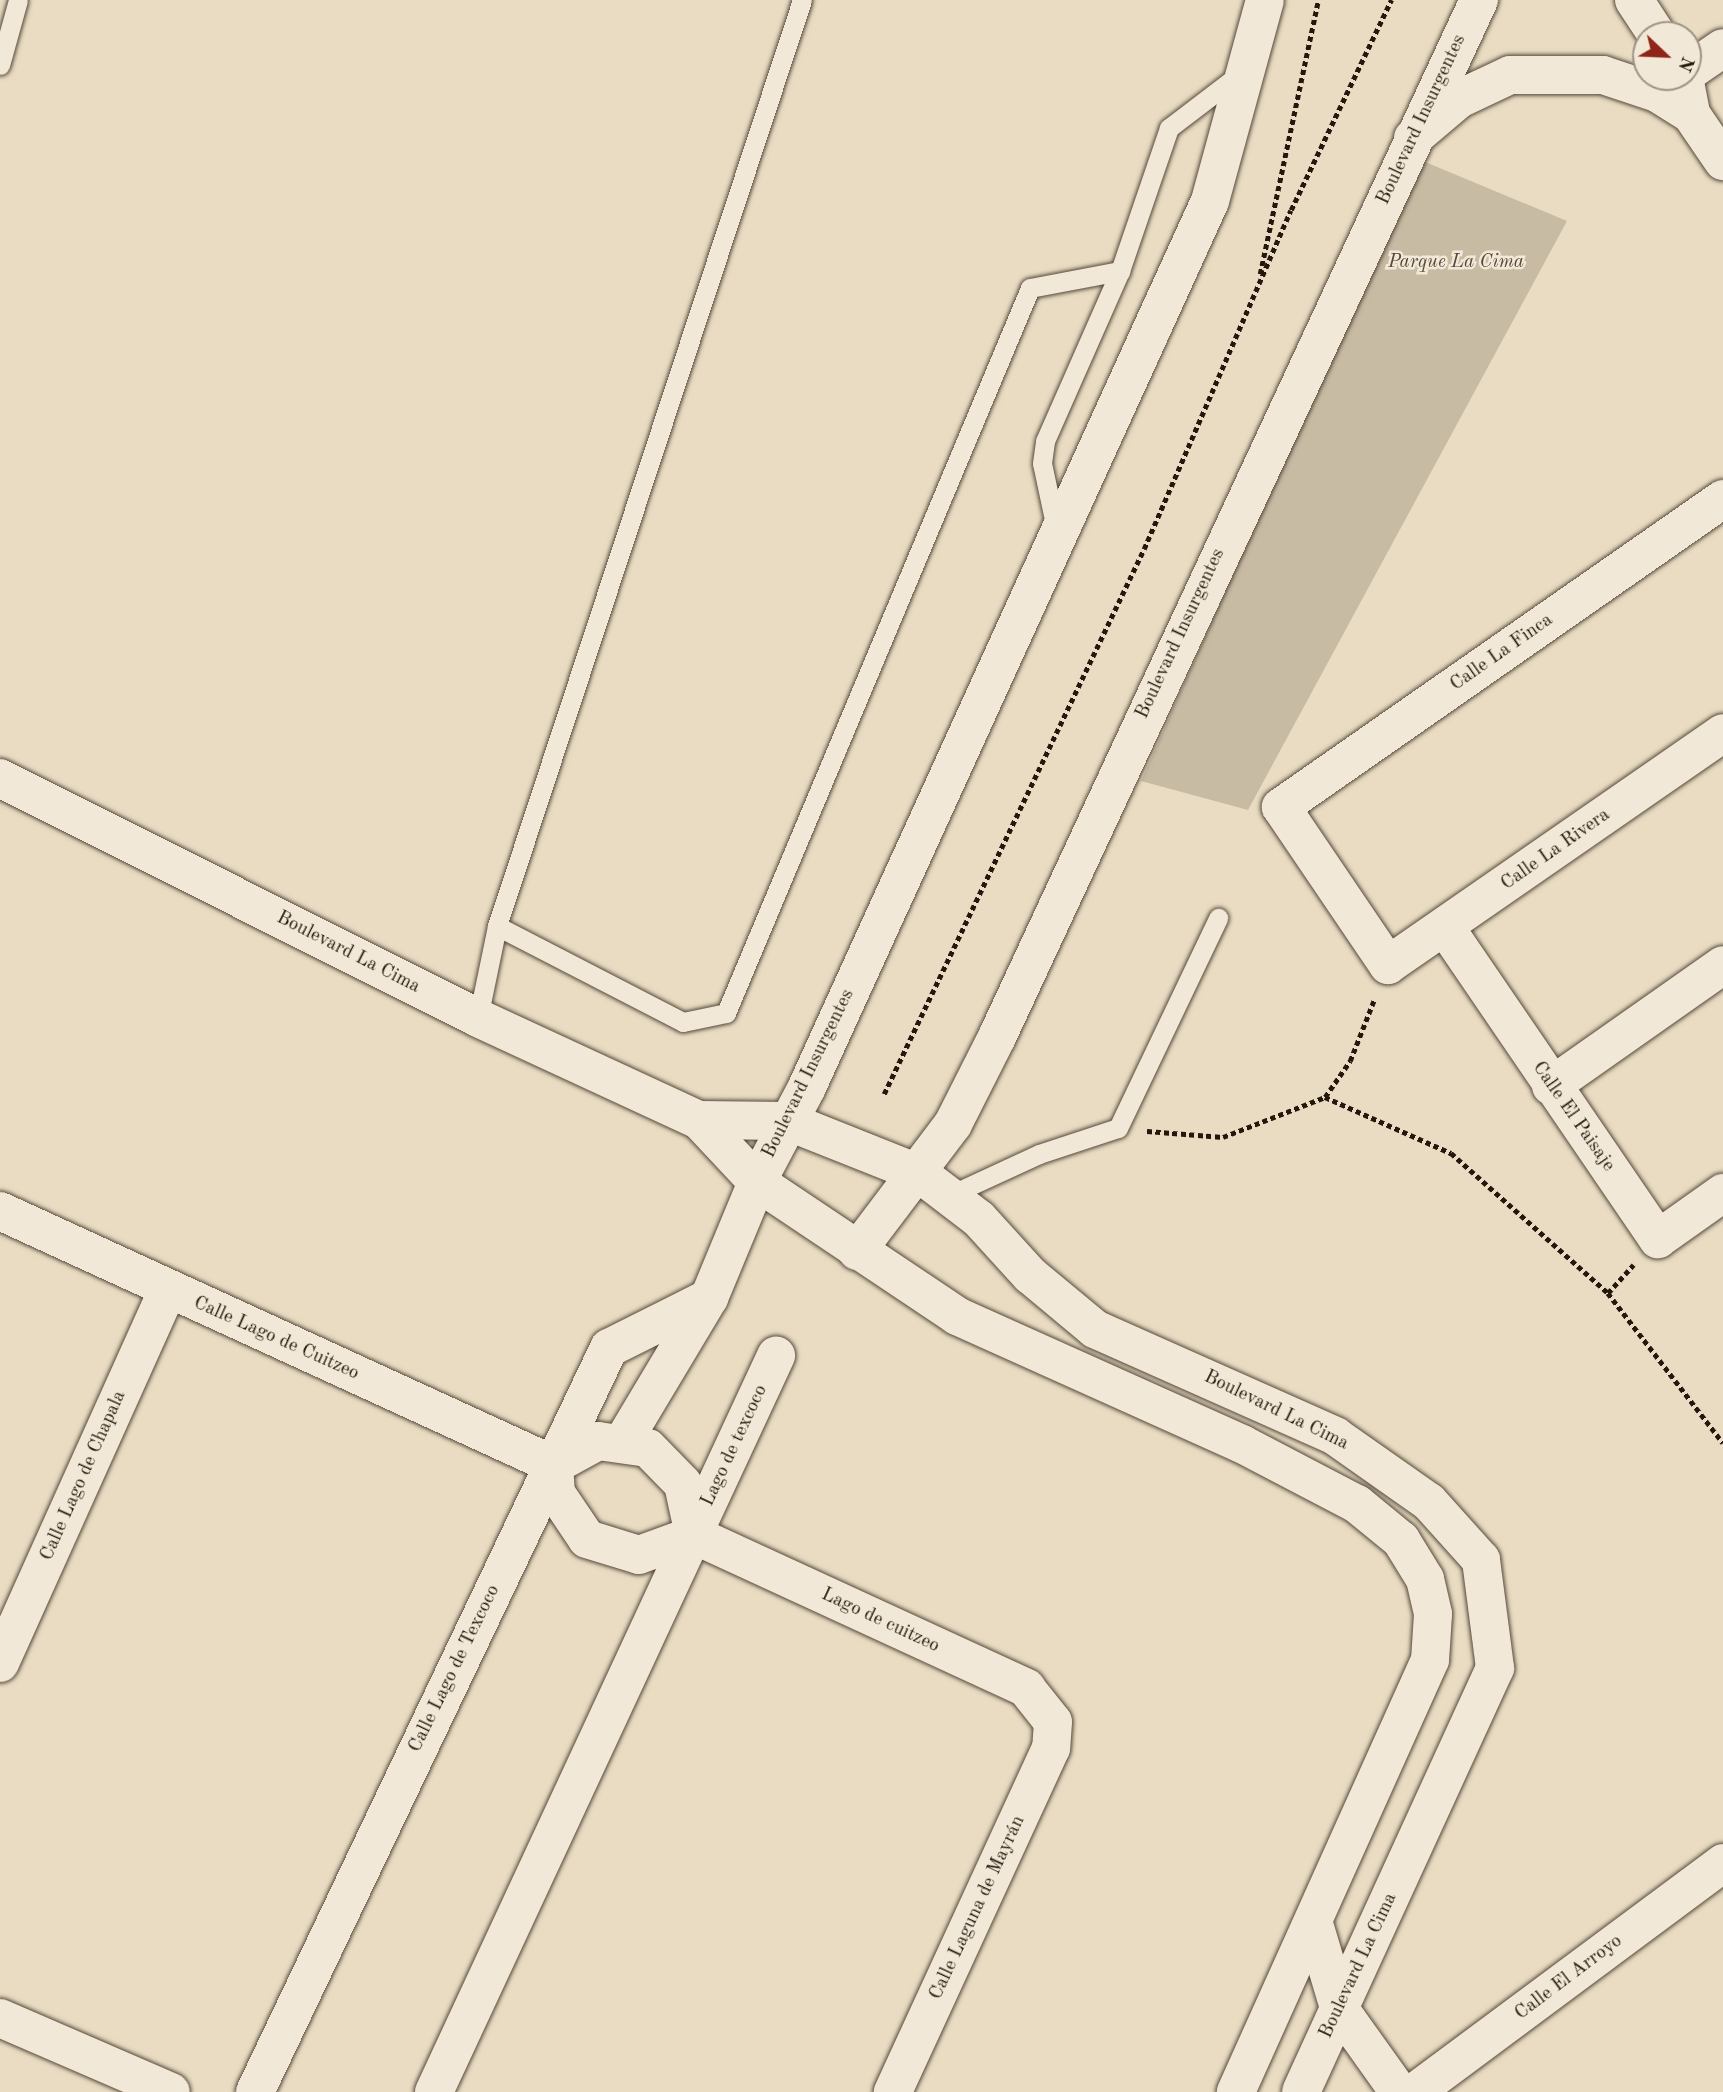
<!DOCTYPE html>
<html>
<head>
<meta charset="utf-8">
<style>
	body { margin:0 }
	#map { position:relative; width:1723px; height:2092px; overflow:hidden; background:#e9dcc2; font-family:"Old Standard TT",serif }
	div>[style] { position:absolute }
	.green>* { inset:0; background:#c8bba3 }
	.path>* { height:4.5px; margin-top:-2.25px; transform-origin:0; background:repeating-linear-gradient(90deg,#24170d 0 5px,transparent 0 8.5px) }
	.roads { filter:drop-shadow(0 0 2px #55483a) drop-shadow(0 0 2px #55483a) }
	.service>* { height:19px; margin:-9.5px; padding:0 9.5px; transform-origin:9.5px; border-radius:9.5px; background:#f1e8d7 }
	.minor>* { height:38px; margin:-19px; padding:0 19px; transform-origin:19px; border-radius:19px; background:#f1e8d7 }
	.tertiary>* { height:38px; margin:-19px; padding:0 19px; transform-origin:19px; border-radius:19px; background:#f1e8d7 }
	span { translate:-50% -50%; white-space:nowrap; text-align:center; line-height:1.15; -webkit-text-stroke:5px #f1e8d7; paint-order:stroke }
	.street-label { font-size:19px; color:#24170d }
	.park-label { font-size:19px; color:#55483a; font-style:italic }
	.north { position:absolute; left:1632px; top:21px; width:70px; height:70px; box-sizing:border-box; background:#f1e8d7; border:2px solid #9f9486; border-radius:50%; rotate:113deg; font-size:19px; font-weight:700; line-height:28px; text-align:center; color:#24170d }
	.north::after { content:''; display:block; margin:auto; width:24px; height:32px; background:#8f2418; clip-path:polygon(50% 0,100% 100%,50% 72%,0 100%) }
</style>
</head>
<body>
<div id="map">
	<div class="green">
		<i style="clip-path:polygon(1418px 159px,1567px 221px,1248px 810px,1141px 781px)"></i>
	</div>
	<div class="path">
		<i style="left:1260px;top:274px;width:280px;rotate:-78deg"></i>
		<i style="left:884px;top:1094px;width:604px;rotate:-64.5deg"></i>
		<i style="left:1144px;top:549px;width:369px;rotate:-66.6deg"></i>
		<i style="left:1291px;top:210px;width:233px;rotate:-64.5deg"></i>
		<i style="left:1325px;top:1097px;width:138px;rotate:24deg"></i>
		<i style="left:1451px;top:1153px;width:210px;rotate:41.7deg"></i>
		<i style="left:1608px;top:1293px;width:189px;rotate:52.5deg"></i>
		<i style="left:1147px;top:1131px;width:76px;rotate:4.5deg"></i>
		<i style="left:1223px;top:1137px;width:110px;rotate:-21.4deg"></i>
		<i style="left:1325px;top:1097px;width:44px;rotate:-55.2deg"></i>
		<i style="left:1350px;top:1061px;width:66px;rotate:-68.5deg"></i>
		<i style="left:1608px;top:1293px;width:38px;rotate:-48deg"></i>
	</div>
	<div class="roads">
		<div class="service">
			<i style="left:0;top:65px;width:67px;rotate:-74.5deg"></i>
			<i style="left:1056px;top:529px;width:67px;rotate:-102deg"></i>
			<i style="left:1042px;top:463px;width:22px;rotate:-82deg"></i>
			<i style="left:1045px;top:441px;width:186px;rotate:-66.2deg"></i>
			<i style="left:497px;top:926px;width:209px;rotate:27.3deg"></i>
			<i style="left:683px;top:1022px;width:44px;rotate:-11.8deg"></i>
			<i style="left:726px;top:1013px;width:786px;rotate:-67.25deg"></i>
			<i style="left:1030px;top:288px;width:92px;rotate:-10.7deg"></i>
			<i style="left:1120px;top:271px;width:151px;rotate:-71.1deg"></i>
			<i style="left:1169px;top:128px;width:91px;rotate:-37.4deg"></i>
			<i style="left:478px;top:1018px;width:94px;rotate:-78.3deg"></i>
			<i style="left:497px;top:926px;width:975px;rotate:-71.77deg"></i>
			<i style="left:948px;top:1196px;width:100px;rotate:-24.8deg"></i>
			<i style="left:1039px;top:1154px;width:83px;rotate:-18.2deg"></i>
			<i style="left:1118px;top:1128px;width:233px;rotate:-64.5deg"></i>
		</div>
		<div class="minor">
			<i style="left:1634px;top:0;width:42px;rotate:56.7deg"></i>
			<i style="left:1688px;top:72px;width:42px;rotate:-34.4deg"></i>
			<i style="left:1684px;top:77px;width:38px;rotate:79deg"></i>
			<i style="left:1691px;top:114px;width:57px;rotate:55.8deg"></i>
			<i style="left:1413px;top:138px;width:60px;rotate:-40.3deg"></i>
			<i style="left:1459px;top:99px;width:56px;rotate:-25.2deg"></i>
			<i style="left:1510px;top:75px;width:93px"></i>
			<i style="left:1603px;top:75px;width:57px;rotate:18.4deg"></i>
			<i style="left:1657px;top:93px;width:40px;rotate:32deg"></i>
			<i style="left:1723px;top:499px;width:539px;rotate:145.13deg"></i>
			<i style="left:1281px;top:807px;width:191px;rotate:55.9deg"></i>
			<i style="left:1388px;top:965px;width:407px;rotate:-34.7deg"></i>
			<i style="left:1445px;top:927px;width:378px;rotate:55.7deg"></i>
			<i style="left:1658px;top:1239px;width:80px;rotate:-35.3deg"></i>
			<i style="left:1551px;top:1086px;width:210px;rotate:-35.1deg"></i>
			<i style="left:0;top:1211px;width:609px;rotate:24.63deg"></i>
			<i style="left:624px;top:1440px;width:165px;rotate:-59.1deg"></i>
			<i style="left:709px;top:1298px;width:126px;rotate:-67.5deg"></i>
			<i style="left:554px;top:1465px;width:50px;rotate:-28.6deg"></i>
			<i style="left:598px;top:1441px;width:50px;rotate:8deg"></i>
			<i style="left:648px;top:1448px;width:50px;rotate:45.8deg"></i>
			<i style="left:683px;top:1484px;width:52px;rotate:77.8deg"></i>
			<i style="left:554px;top:1465px;width:28px;rotate:86deg"></i>
			<i style="left:556px;top:1493px;width:55px;rotate:56deg"></i>
			<i style="left:587px;top:1539px;width:54px;rotate:17.1deg"></i>
			<i style="left:639px;top:1555px;width:59px;rotate:-20deg"></i>
			<i style="left:694px;top:1535px;width:366px;rotate:24.7deg"></i>
			<i style="left:1026px;top:1688px;width:43px;rotate:51.5deg"></i>
			<i style="left:1053px;top:1722px;width:26px;rotate:94deg"></i>
			<i style="left:1051px;top:1748px;width:379px;rotate:114.7deg"></i>
			<i style="left:0;top:1663px;width:410px;rotate:-65.8deg"></i>
			<i style="left:1314px;top:1924px;width:88px;rotate:73.4deg"></i>
			<i style="left:1339px;top:2008px;width:103px;rotate:54.5deg"></i>
			<i style="left:0;top:2018px;width:186px;rotate:23.4deg"></i>
			<i style="left:255px;top:2092px;width:824px;rotate:-64.55deg"></i>
			<i style="left:609px;top:1348px;width:112px;rotate:-26.6deg"></i>
			<i style="left:434px;top:2092px;width:812px;rotate:-65.08deg"></i>
			<i style="left:1415px;top:2092px;width:384px;rotate:-36.6deg"></i>
		</div>
		<div class="tertiary">
			<i style="left:0;top:778px;width:535px;rotate:26.66deg"></i>
			<i style="left:478px;top:1018px;width:243px;rotate:24.8deg"></i>
			<i style="left:699px;top:1120px;width:85px;rotate:46.9deg"></i>
			<i style="left:757px;top:1182px;width:241px;rotate:33.8deg"></i>
			<i style="left:957px;top:1316px;width:312px;rotate:24.2deg"></i>
			<i style="left:1242px;top:1444px;width:130px;rotate:27.6deg"></i>
			<i style="left:1357px;top:1504px;width:57px;rotate:39.3deg"></i>
			<i style="left:1401px;top:1540px;width:46px;rotate:58.4deg"></i>
			<i style="left:1425px;top:1579px;width:36px;rotate:77deg"></i>
			<i style="left:1433px;top:1614px;width:46px;rotate:93.7deg"></i>
			<i style="left:1430px;top:1660px;width:474px;rotate:114.2deg"></i>
			<i style="left:699px;top:1120px;width:88px;rotate:0.7deg"></i>
			<i style="left:787px;top:1121px;width:143px;rotate:21.7deg"></i>
			<i style="left:920px;top:1174px;width:74px;rotate:37.3deg"></i>
			<i style="left:979px;top:1219px;width:76px;rotate:47.7deg"></i>
			<i style="left:1030px;top:1275px;width:85px;rotate:39.7deg"></i>
			<i style="left:1095px;top:1329px;width:263px;rotate:24deg"></i>
			<i style="left:1335px;top:1436px;width:115px;rotate:35.1deg"></i>
			<i style="left:1429px;top:1502px;width:78px;rotate:48.1deg"></i>
			<i style="left:1481px;top:1560px;width:109px;rotate:82.6deg"></i>
			<i style="left:1495px;top:1668px;width:466px;rotate:114.6deg"></i>
			<i style="left:757px;top:1182px;width:107px;rotate:-62.2deg"></i>
			<i style="left:807px;top:1087px;width:973px;rotate:-65.54deg"></i>
			<i style="left:1210px;top:201px;width:208px;rotate:-74.7deg"></i>
			<i style="left:857px;top:1251px;width:159px;rotate:-52.9deg"></i>
			<i style="left:953px;top:1124px;width:97px;rotate:-63.2deg"></i>
			<i style="left:997px;top:1037px;width:1144px;rotate:-65.07deg"></i>
		</div>
	</div>
	<div class="street-label">
		<span style="left:1422px;top:120px;rotate:-65deg">Boulevard Insurgentes</span>
		<span style="left:1181px;top:634px;rotate:-65deg">Boulevard Insurgentes</span>
		<span style="left:1502px;top:653px;rotate:-35deg">Calle La Finca</span>
		<span style="left:1556px;top:850px;rotate:-35deg">Calle La Rivera</span>
		<span style="left:348px;top:953px;rotate:27deg">Boulevard La Cima</span>
		<span style="left:809px;top:1074px;rotate:-64deg">Boulevard Insurgentes</span>
		<span style="left:1573px;top:1117px;rotate:55deg">Calle El Paisaje</span>
		<span style="left:276px;top:1339px;rotate:24deg">Calle Lago de Cuitzeo</span>
		<span style="left:1276px;top:1411px;rotate:26deg">Boulevard La Cima</span>
		<span style="left:735px;top:1446px;rotate:-65deg">Lago de texcoco</span>
		<span style="left:84px;top:1476px;rotate:-66deg">Calle Lago de Chapala</span>
		<span style="left:880px;top:1621px;rotate:25deg">Lago de cuitzeo</span>
		<span style="left:455px;top:1669px;rotate:-64deg">Calle Lago de Texcoco</span>
		<span style="left:978px;top:1908px;rotate:-65deg">Calle Laguna de Mayrán</span>
		<span style="left:1359px;top:1966px;rotate:-65deg">Boulevard La Cima</span>
		<span style="left:1569px;top:1978px;rotate:-37deg">Calle El Arroyo</span>
	</div>
	<div class="park-label">
		<span style="left:1456px;top:263px">Parque La Cima</span>
	</div>
	<div class="north">N</div>
</div>
</body>
</html>
